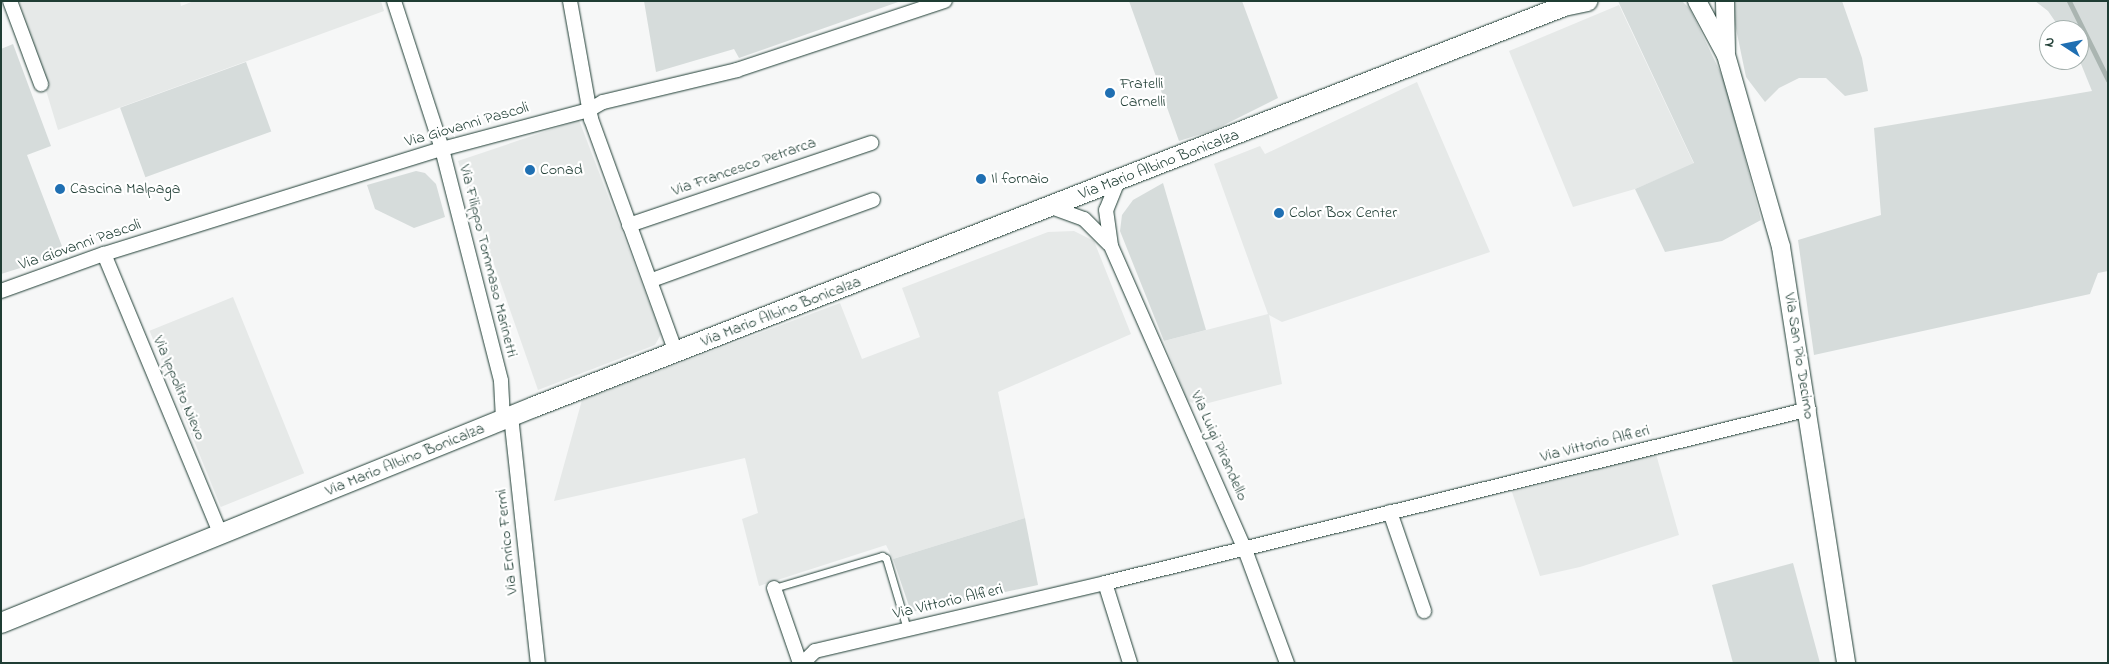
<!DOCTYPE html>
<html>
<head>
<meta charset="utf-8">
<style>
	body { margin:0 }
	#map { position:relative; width:2109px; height:664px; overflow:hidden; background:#f6f7f7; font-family:"Indie Flower",sans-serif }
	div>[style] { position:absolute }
	.built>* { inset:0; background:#e6e9e8; transform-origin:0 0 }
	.green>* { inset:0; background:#d6dcdb; transform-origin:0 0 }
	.stream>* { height:5px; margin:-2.5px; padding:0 2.5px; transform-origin:2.5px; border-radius:2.5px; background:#aab5b1 }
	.roads { filter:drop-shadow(0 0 1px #1f3d34) drop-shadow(0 0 1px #1f3d34) }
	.service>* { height:7px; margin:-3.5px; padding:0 3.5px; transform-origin:3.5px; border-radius:3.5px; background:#fff }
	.minor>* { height:14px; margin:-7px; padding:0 7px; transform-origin:7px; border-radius:7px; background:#fff }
	.tertiary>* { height:18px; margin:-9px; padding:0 9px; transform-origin:9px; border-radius:9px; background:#fff }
	.secondary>* { height:20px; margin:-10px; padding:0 10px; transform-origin:10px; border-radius:10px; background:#fff }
	.dots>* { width:14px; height:14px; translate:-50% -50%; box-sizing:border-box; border:2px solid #fff; border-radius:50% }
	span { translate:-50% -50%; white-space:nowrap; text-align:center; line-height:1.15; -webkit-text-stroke:4.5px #fff; paint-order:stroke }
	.poi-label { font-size:16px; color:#1f3d34 }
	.left { translate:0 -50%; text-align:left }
	.street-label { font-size:16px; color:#1f3d34 }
	.frame { position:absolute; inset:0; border:2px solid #1f3d34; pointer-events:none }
	.north { position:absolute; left:2039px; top:20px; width:50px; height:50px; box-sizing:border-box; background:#fff; border:1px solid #a5b1ae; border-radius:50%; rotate:281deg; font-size:14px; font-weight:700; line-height:20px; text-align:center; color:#1f3d34 }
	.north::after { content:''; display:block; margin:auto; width:18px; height:22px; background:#1f6fb2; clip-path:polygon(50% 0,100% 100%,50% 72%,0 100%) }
</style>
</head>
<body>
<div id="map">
	<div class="built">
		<i style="clip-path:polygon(19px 1px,180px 1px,181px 6px,194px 1px,381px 1px,384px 11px,58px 130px)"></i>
		<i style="clip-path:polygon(1619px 5px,1694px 164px,1635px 189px,1573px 207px,1509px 51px)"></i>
		<i style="clip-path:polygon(1417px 82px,1490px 252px,1282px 322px,1269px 315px,1282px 384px,1197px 406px,1187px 400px,1164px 341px,1268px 314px,1214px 164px,1260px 146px,1265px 154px)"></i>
		<i style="clip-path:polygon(579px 120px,661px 334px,655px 345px,538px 390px,458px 161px)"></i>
		<i style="clip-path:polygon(1074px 231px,1094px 241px,1131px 334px,998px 392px,1025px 518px,893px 559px,886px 545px,759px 586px,742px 519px,758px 513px,745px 458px,554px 501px,582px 400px,840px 303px,862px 359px,920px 337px,902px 288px,1048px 232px)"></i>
		<i style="left:233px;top:297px;width:190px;height:90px;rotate:68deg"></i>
		<i style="clip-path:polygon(1656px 454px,1679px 535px,1580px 567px,1540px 576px,1512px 492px)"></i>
	</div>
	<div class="green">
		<i style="clip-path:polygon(644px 1px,901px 1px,739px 58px,734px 49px,656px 72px)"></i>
		<i style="clip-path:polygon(1129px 1px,1242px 1px,1278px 98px,1214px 130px,1179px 141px)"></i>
		<i style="clip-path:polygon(1618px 1px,1682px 1px,1690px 9px,1725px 82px,1761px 220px,1722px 241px,1665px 252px,1635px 189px,1694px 163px)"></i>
		<i style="clip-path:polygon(1735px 1px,1842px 1px,1862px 58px,1868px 91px,1845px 96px,1826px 78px,1799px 78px,1779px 88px,1765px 102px,1746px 77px,1734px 19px)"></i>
		<i style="clip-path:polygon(2035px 1px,2108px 1px,2108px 271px,2098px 273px,2090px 294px,1814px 355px,1798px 240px,1881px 215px,1874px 128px,2092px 91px,2079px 59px,2079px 30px,2061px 30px,2048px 11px)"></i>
		<i style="clip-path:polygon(13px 44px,51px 146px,27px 155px,65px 254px,1px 274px,1px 49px)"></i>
		<i style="left:246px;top:62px;width:74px;height:134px;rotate:70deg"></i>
		<i style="clip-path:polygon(416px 171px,425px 173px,436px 184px,445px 217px,414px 228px,375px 209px,367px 185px)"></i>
		<i style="clip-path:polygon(1163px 183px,1206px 330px,1164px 341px,1120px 231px,1122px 215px,1133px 200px)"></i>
		<i style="clip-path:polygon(1025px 518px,1038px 585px,911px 612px,893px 559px)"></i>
		<i style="clip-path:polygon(1793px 563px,1820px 663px,1733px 663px,1712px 585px)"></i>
	</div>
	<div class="stream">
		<i style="left:2069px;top:1px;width:88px;rotate:63.7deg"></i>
	</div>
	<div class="roads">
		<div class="service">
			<i style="left:774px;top:588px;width:113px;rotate:-16.5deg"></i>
			<i style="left:882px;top:556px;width:4px;rotate:27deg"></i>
			<i style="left:886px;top:558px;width:74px;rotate:73.5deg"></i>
		</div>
		<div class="minor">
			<i style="left:10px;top:1px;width:89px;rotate:69.5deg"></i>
			<i style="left:394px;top:1px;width:156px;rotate:72deg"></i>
			<i style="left:442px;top:149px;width:239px;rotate:75.7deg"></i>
			<i style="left:501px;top:381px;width:39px;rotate:87deg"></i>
			<i style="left:570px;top:1px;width:120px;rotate:79.9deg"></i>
			<i style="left:591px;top:119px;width:248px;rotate:70deg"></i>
			<i style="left:1118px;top:181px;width:31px;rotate:112deg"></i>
			<i style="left:1106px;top:210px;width:36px;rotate:82deg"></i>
			<i style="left:1111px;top:246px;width:329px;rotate:66.2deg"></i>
			<i style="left:1244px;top:547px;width:124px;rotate:69.7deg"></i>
			<i style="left:1051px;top:207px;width:35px;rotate:20deg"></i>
			<i style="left:1084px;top:219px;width:35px;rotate:45deg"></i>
			<i style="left:629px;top:225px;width:256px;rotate:-18.7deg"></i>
			<i style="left:104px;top:254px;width:304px;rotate:67.4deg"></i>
			<i style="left:652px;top:280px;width:235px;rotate:-19.9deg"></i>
			<i style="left:1px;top:291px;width:109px;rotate:-19.8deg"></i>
			<i style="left:104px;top:254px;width:354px;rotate:-17.3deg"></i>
			<i style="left:442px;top:149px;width:152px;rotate:-14.9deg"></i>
			<i style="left:589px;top:110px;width:16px;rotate:-30deg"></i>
			<i style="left:603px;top:102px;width:138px;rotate:-13.4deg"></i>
			<i style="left:737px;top:70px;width:219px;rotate:-18.4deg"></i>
			<i style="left:511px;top:416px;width:248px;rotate:83.8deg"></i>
			<i style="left:1390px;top:512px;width:105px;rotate:71deg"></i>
			<i style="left:1105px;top:583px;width:84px;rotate:72.6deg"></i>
			<i style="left:774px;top:588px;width:79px;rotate:70.9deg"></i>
			<i style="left:803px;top:663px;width:17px;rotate:-45deg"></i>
			<i style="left:815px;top:651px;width:298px;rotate:-13.2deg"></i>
			<i style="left:1105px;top:583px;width:725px;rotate:-13.88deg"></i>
		</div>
		<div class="tertiary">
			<i style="left:1697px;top:1px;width:61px;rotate:61.8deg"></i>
			<i style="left:1726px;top:55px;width:200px;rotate:74deg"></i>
			<i style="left:1781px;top:247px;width:421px;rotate:81.1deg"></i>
			<i style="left:1725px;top:1px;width:51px;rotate:88.9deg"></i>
		</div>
		<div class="secondary">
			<i style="left:1px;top:623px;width:575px;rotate:-22.06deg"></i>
			<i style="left:534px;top:407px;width:1105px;rotate:-21.27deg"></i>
			<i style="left:1564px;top:6px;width:24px;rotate:-12deg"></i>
		</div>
	</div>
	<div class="dots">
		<i style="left:1110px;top:93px;background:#1f6fb2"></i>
		<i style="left:530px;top:170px;background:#1f6fb2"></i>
		<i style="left:981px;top:179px;background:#1f6fb2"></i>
		<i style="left:60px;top:189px;background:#1f6fb2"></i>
		<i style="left:1279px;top:213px;background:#1f6fb2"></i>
	</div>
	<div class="poi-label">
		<span class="left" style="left:1120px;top:93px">Fratelli<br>Carnelli</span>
		<span class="left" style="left:540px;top:170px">Conad</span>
		<span class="left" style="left:991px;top:179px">Il fornaio</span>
		<span class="left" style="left:70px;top:189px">Cascina Malpaga</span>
		<span class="left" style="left:1289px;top:213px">Color Box Center</span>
	</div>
	<div class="street-label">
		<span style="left:467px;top:125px;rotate:-16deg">Via Giovanni Pascoli</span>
		<span style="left:1159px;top:165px;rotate:-21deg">Via Mario Albino Bonicalza</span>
		<span style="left:744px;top:167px;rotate:-19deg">Via Francesco Petrarca</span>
		<span style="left:80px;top:245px;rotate:-19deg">Via Giovanni Pascoli</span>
		<span style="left:488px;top:261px;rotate:76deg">Via Filippo Tommaso Marinetti</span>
		<span style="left:781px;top:312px;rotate:-21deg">Via Mario Albino Bonicalza</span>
		<span style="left:1799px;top:356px;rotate:81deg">Via San Pio Decimo</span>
		<span style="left:179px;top:388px;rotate:67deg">Via Ippolito Nievo</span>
		<span style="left:1595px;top:444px;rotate:-14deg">Via Vittorio Alfieri</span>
		<span style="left:1219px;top:446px;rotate:66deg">Via Luigi Pirandello</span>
		<span style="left:405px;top:460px;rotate:-22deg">Via Mario Albino Bonicalza</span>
		<span style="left:507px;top:542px;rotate:-96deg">Via Enrico Fermi</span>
		<span style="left:948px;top:602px;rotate:-13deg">Via Vittorio Alfieri</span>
	</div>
	<div class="frame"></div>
	<div class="north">N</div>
</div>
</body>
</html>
